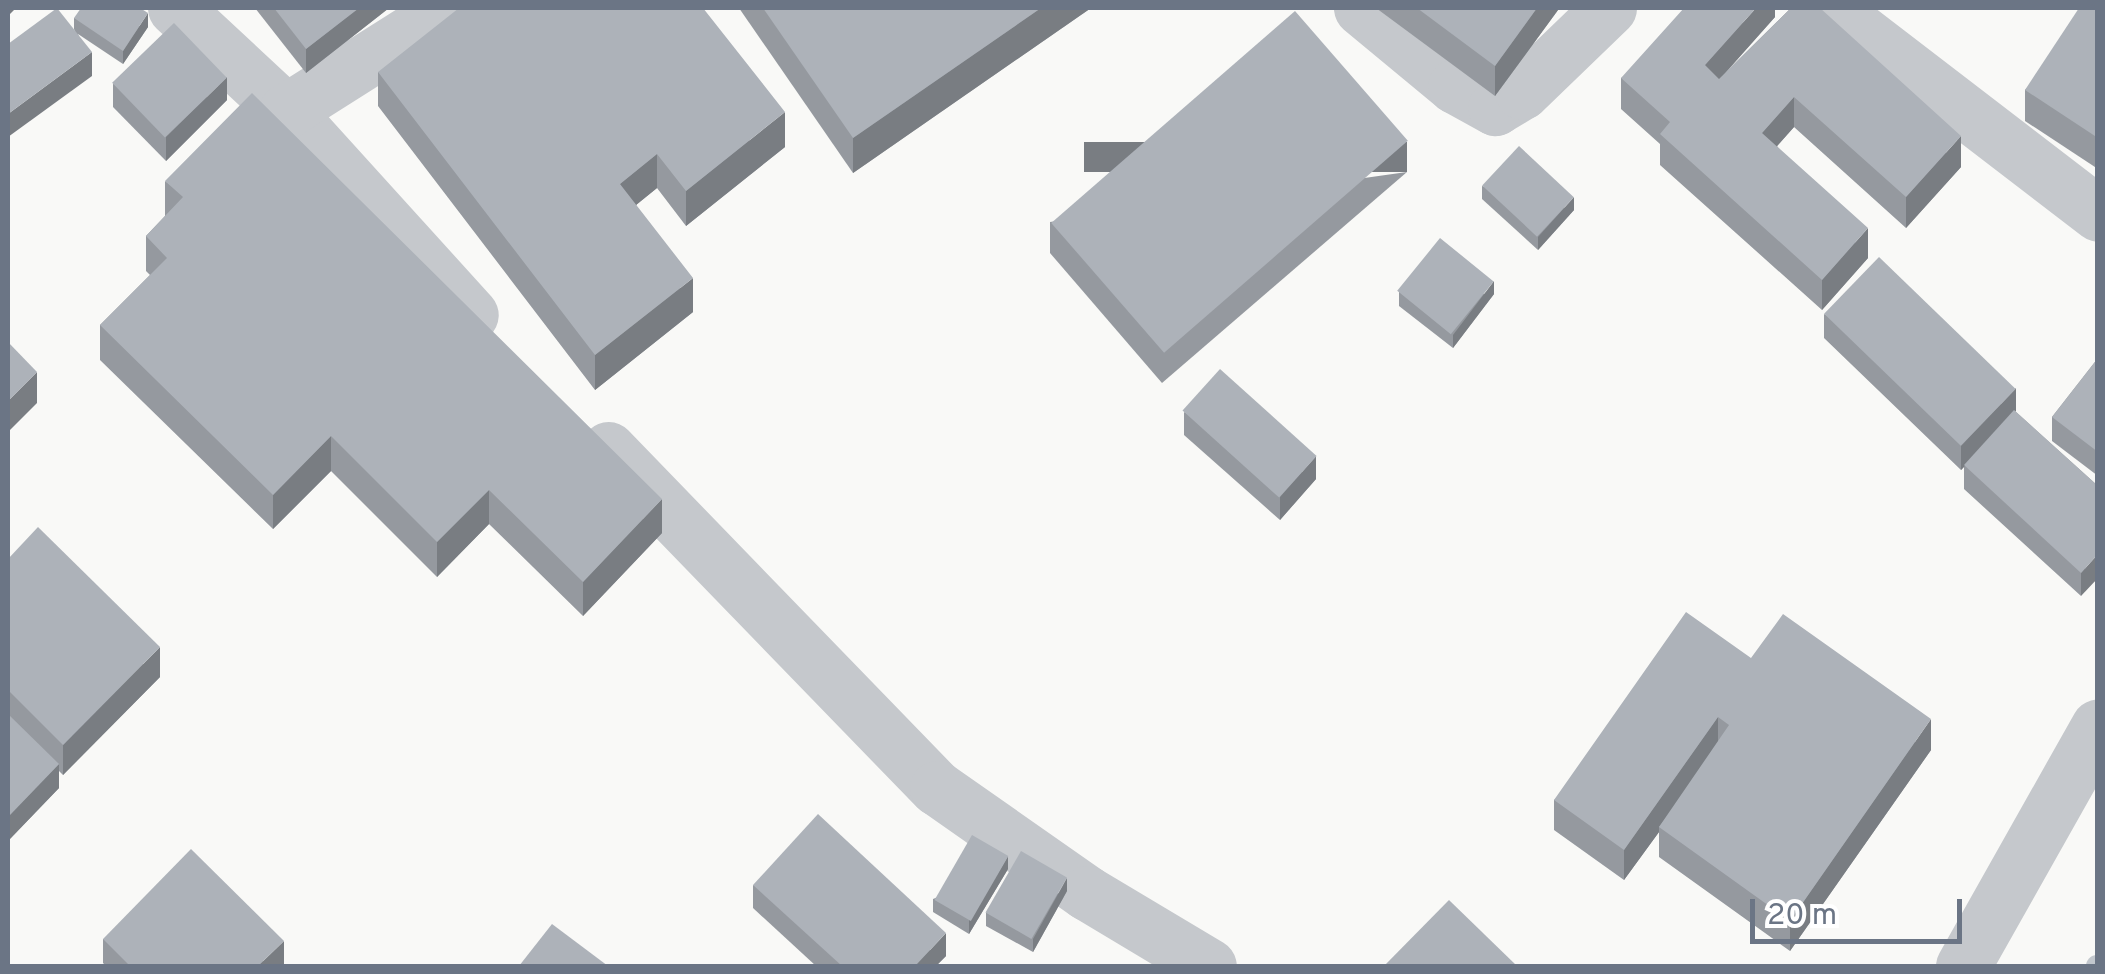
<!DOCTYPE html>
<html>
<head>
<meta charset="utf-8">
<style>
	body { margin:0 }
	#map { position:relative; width:2105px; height:974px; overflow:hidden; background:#f9f9f7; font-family:Overpass,sans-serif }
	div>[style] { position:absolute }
	.stream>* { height:22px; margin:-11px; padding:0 11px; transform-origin:11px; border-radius:11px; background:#c2c7cd }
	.minor>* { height:55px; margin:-27.5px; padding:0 27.5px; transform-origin:27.5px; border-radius:27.5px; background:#c5c8cc }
	.wall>* { inset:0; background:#95999f }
	.shaded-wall>* { inset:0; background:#797d82; transform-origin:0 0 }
	.building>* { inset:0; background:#adb2b9; transform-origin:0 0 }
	span { translate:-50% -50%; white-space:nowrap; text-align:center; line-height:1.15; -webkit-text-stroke:10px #fff; paint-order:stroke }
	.frame { position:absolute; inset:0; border:10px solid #6b7585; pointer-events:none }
	.scale { position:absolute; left:1750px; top:899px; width:212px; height:45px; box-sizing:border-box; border:5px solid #6b7585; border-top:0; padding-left:12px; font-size:30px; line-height:35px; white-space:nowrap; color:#6b7585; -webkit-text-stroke:8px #fff; paint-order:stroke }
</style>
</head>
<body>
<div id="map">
	<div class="stream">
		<i style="left:2097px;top:966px;width:1px"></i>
	</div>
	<div class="minor">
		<i style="left:175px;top:8px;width:151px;rotate:42.9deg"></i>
		<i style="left:286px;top:111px;width:275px;rotate:47.8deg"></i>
		<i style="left:1361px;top:8px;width:122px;rotate:39.7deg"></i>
		<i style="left:1455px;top:86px;width:46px;rotate:28.8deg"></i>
		<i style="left:1495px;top:108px;width:31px;rotate:-31deg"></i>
		<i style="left:1522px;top:92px;width:121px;rotate:-44deg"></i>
		<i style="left:1830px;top:8px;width:338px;rotate:37.5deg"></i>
		<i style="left:286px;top:111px;width:193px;rotate:-32.3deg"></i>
		<i style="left:608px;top:449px;width:472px;rotate:45.9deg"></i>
		<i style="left:937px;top:788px;width:183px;rotate:35deg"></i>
		<i style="left:1087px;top:893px;width:142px;rotate:30.9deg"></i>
		<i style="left:1963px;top:966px;width:275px;rotate:-60.6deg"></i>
	</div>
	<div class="wall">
		<i style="clip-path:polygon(255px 8px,389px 8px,306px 73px)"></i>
		<i style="clip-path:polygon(739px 8px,1091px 8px,853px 173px)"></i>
		<i style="clip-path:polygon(1376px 8px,1558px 8px,1558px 10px,1495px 96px)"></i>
		<i style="clip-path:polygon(1775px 8px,1775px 17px,1723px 75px,1791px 8px,1961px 167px,1906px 228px,1794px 127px,1777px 146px,1868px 258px,1822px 310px,1660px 165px,1660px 144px,1621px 109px,1621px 78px)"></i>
		<i style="clip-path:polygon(2098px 8px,2098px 169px,2025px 121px,2025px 90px)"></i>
		<i style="clip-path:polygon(74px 18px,148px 27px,123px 64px,78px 34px,92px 76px,74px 29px)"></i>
		<i style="clip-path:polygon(378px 72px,785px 147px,686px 226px,657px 188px,636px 205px,693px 312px,595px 390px,378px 106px)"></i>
		<i style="clip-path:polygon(113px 84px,227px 100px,166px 161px,113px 107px)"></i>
		<i style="clip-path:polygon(1407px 172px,1162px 383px,1050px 253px,1050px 222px)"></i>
		<i style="clip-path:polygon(165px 181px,662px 533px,583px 616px,489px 524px,437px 577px,331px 471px,273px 529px,100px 360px,100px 325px,150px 275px,146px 271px,146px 236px,165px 216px)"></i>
		<i style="clip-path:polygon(1482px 186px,1574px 210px,1538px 250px,1482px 199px)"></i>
		<i style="clip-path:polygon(1399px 292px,1494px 294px,1453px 348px,1399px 306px)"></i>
		<i style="clip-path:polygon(1824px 314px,2016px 412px,2098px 486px,2081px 596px,1964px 489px,1964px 467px,1961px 470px,1824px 338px)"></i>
		<i style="clip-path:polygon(2098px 358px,2098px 476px,2052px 441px,2052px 417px)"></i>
		<i style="clip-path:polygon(1184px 412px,1316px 479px,1280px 520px,1184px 435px)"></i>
		<i style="clip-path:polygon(8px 559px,160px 677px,63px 775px,59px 771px,59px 788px,8px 841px)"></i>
		<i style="clip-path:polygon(1751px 658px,1931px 750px,1790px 951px,1659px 857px,1659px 832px,1624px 880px,1554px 830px,1554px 800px)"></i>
		<i style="clip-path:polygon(1008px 869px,969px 934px,933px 912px,933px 899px)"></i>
		<i style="clip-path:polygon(753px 885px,946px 956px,936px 966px,816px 966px,753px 908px)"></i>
		<i style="clip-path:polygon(1067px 891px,1033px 952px,986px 926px,986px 913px)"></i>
		<i style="clip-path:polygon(103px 939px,284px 964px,281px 966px,106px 966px,103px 963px)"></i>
	</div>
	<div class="shaded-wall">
		<i style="clip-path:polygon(8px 8px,16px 8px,8px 16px)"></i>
		<i style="clip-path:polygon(359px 8px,389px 8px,306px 73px,306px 49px)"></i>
		<i style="clip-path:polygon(1041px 8px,1091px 8px,853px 173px,853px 138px)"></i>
		<i style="clip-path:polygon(1537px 8px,1558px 8px,1558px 10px,1495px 96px,1495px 66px)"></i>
		<i style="clip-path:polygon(1756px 8px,1775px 8px,1775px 17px,1705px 96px,1705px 65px)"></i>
		<i style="clip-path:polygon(148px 13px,148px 27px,123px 64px,123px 51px)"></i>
		<i style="clip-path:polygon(92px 52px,92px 76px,8px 137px,8px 114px)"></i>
		<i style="clip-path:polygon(227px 77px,227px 100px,166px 161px,166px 137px)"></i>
		<i style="clip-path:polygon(1794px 97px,1794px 127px,1762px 163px,1762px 133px)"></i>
		<i style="clip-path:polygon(785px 112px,785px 147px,686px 226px,686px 191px)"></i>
		<i style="clip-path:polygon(1961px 136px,1961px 167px,1906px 228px,1906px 197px)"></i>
		<i style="left:1407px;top:142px;width:30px;height:323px;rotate:90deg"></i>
		<i style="clip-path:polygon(657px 154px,657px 188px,620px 218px,620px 184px)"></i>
		<i style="clip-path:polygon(1574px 197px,1574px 210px,1538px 250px,1538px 237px)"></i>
		<i style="clip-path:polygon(1868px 228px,1868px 258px,1822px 310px,1822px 280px)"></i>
		<i style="clip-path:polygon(693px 278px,693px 312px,595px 390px,595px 355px)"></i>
		<i style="clip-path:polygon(1494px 281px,1494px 294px,1453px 348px,1453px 335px)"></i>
		<i style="clip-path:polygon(37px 372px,37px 403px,8px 432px,8px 401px)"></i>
		<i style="clip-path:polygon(2016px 388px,2016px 411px,1961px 470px,1961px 446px)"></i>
		<i style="clip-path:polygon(331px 436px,331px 471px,273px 529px,273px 495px)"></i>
		<i style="clip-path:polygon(1316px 456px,1316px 479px,1280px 520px,1280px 497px)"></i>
		<i style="clip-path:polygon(489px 490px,489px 524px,437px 577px,437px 542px)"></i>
		<i style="clip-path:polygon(662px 499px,662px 533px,583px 616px,583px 582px)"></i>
		<i style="clip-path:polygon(2098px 554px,2098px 578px,2081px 596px,2081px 573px)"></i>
		<i style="clip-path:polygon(160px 647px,160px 677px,63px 775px,63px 745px)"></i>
		<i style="clip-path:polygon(1718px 717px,1718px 748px,1659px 827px,1659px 832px,1624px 880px,1624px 850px)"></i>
		<i style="clip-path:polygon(1931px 719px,1931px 750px,1790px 951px,1790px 921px)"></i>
		<i style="clip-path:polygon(59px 764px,59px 788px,8px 841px,8px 817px)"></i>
		<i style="clip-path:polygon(1008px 856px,1008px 869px,969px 934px,969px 921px)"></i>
		<i style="clip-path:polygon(1067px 878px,1067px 891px,1033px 952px,1033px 939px)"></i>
		<i style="clip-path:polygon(946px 933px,946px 956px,936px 966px,915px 966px)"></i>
		<i style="clip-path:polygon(284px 941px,284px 964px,281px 966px,258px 966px)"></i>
	</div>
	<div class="building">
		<i style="clip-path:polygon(57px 8px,92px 52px,8px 114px,8px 44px)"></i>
		<i style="clip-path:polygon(81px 8px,140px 8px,148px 13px,123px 51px,74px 18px)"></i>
		<i style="clip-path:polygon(274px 8px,359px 8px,306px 49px)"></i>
		<i style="clip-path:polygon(459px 8px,703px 8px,785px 112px,686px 191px,657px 154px,620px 184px,693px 278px,595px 355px,378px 72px)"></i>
		<i style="clip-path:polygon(763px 8px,1041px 8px,853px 138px)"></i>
		<i style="clip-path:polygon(1417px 8px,1537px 8px,1495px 66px)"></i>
		<i style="clip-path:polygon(1684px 8px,1756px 8px,1705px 65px,1719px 79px,1791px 8px,1820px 8px,1961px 136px,1906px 197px,1794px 97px,1762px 133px,1868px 228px,1822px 280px,1660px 134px,1670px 122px,1621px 78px)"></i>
		<i style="clip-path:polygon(2079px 8px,2098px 8px,2098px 138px,2025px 90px)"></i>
		<i style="left:1295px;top:11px;width:172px;height:323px;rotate:49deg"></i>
		<i style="left:174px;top:23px;width:76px;height:86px;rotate:46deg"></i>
		<i style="clip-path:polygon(252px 93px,662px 499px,583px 582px,489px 490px,437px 542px,331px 436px,273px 495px,100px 325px,167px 258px,146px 236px,183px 197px,165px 181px)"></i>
		<i style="left:1519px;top:146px;width:75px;height:54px;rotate:43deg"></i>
		<i style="left:1440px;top:238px;width:69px;height:68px;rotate:39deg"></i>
		<i style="left:1879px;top:257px;width:190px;height:79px;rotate:44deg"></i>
		<i style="clip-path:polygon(8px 342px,37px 372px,8px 401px)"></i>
		<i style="clip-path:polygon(2098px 358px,2098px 452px,2052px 417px)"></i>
		<i style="left:1220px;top:369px;width:130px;height:56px;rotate:42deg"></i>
		<i style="clip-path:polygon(2014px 410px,2098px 486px,2098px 554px,2081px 573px,1964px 465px)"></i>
		<i style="clip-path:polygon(38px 527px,160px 647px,63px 745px,8px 690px,8px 559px)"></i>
		<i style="clip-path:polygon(1686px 612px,1751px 658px,1783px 614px,1931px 719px,1790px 921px,1659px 827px,1729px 725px,1718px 717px,1624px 850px,1554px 800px)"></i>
		<i style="clip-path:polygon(8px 714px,59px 764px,8px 817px)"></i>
		<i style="clip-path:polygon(818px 814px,946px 933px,915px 966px,842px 966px,753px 885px)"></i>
		<i style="left:972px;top:835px;width:42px;height:75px;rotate:30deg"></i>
		<i style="clip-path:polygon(191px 849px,284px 941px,258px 966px,130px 966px,103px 939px)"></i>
		<i style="left:1021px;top:851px;width:53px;height:71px;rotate:30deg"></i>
		<i style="clip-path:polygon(1449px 900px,1517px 966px,1384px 966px)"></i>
		<i style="clip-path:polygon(552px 924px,608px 966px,519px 966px)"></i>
	</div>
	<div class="frame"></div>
	<div class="scale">20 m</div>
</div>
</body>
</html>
